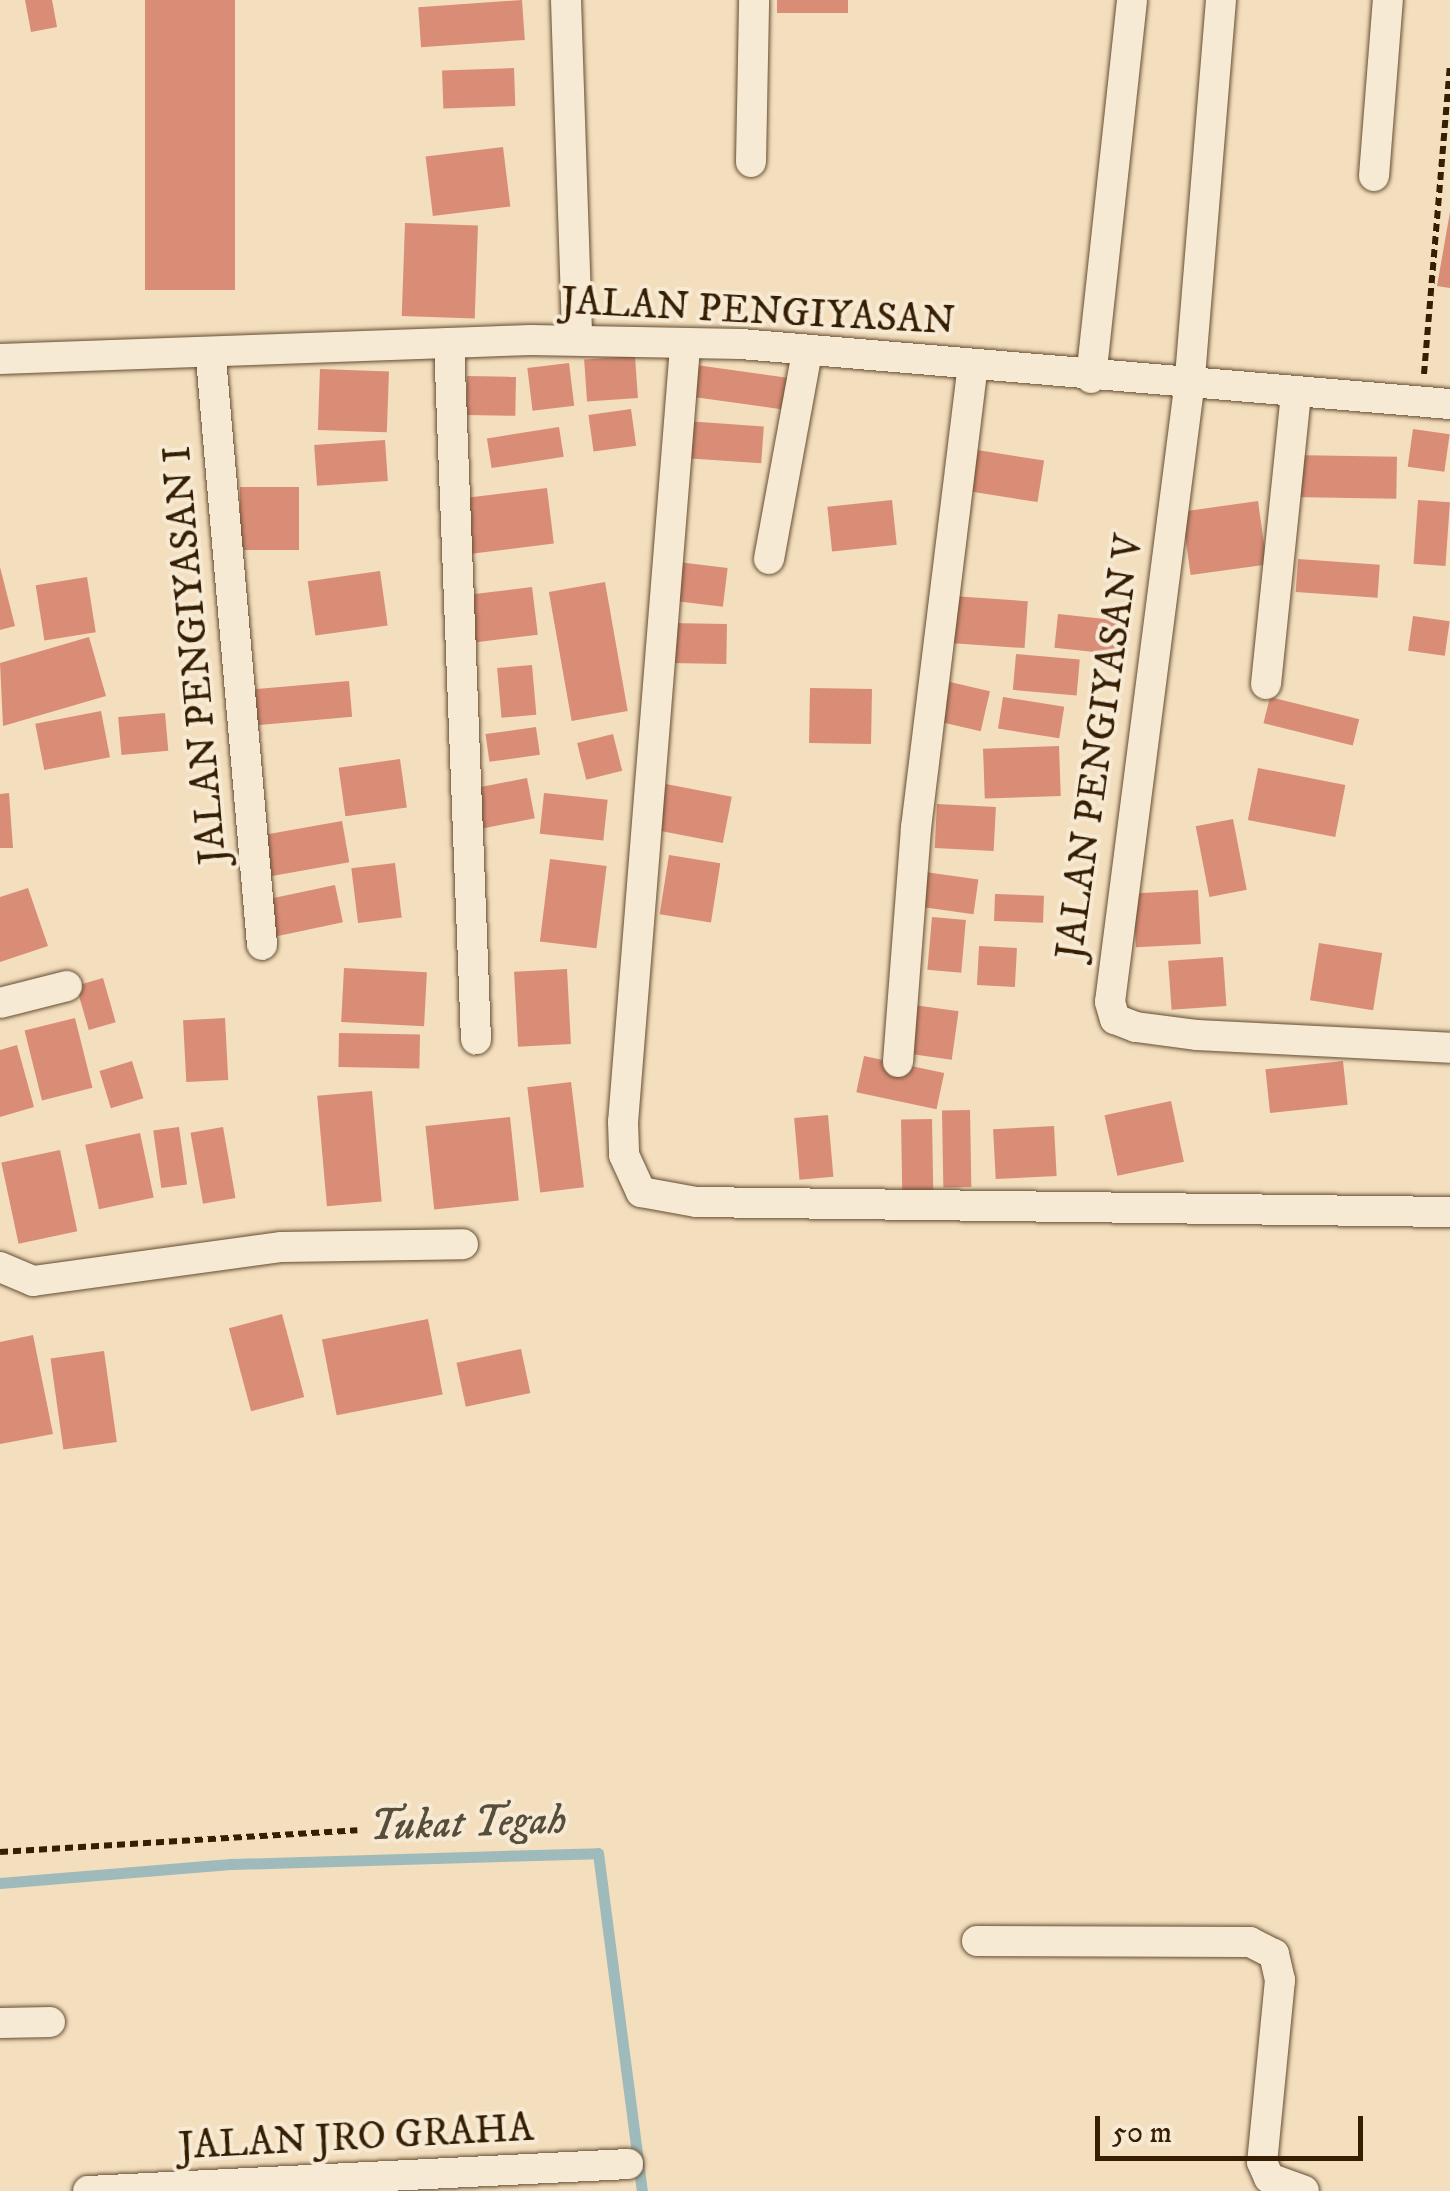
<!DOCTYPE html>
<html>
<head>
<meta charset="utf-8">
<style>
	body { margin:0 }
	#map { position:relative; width:1450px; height:2191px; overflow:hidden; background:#f3debe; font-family:"IM FELL DW Pica",serif }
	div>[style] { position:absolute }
	.stream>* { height:11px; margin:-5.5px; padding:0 5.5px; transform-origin:5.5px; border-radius:5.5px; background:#9fbabb }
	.building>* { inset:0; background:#d98d77; transform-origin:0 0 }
	.path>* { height:6px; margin-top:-3px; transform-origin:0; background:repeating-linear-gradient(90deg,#361e02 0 8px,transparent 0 13px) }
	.roads { filter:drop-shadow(0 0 2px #654e31) drop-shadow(0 0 2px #654e31) }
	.minor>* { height:30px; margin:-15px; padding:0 15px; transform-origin:15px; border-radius:15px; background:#f7ead5 }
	span { translate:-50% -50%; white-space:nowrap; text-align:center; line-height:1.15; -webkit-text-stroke:8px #f7ead5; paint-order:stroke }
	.street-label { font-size:40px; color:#361e02 }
	.water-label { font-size:42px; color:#564d3a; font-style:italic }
	.scale { position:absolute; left:1095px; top:2116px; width:268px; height:45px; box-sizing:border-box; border:5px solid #361e02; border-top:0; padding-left:12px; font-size:30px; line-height:35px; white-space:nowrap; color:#361e02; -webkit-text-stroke:8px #f7ead5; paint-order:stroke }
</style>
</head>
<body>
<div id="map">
	<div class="stream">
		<i style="left:0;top:1883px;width:234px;rotate:-4.7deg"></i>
		<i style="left:233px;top:1864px;width:365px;rotate:-1.7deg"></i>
		<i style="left:598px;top:1853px;width:341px;rotate:82.6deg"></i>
	</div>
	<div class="building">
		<i style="clip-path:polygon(25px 0,52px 0,57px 27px,31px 32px)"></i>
		<i style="left:145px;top:0;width:90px;height:290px"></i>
		<i style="left:522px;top:0;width:40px;height:104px;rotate:86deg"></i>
		<i style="left:777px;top:0;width:71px;height:13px"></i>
		<i style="left:514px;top:68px;width:38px;height:72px;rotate:88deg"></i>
		<i style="left:503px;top:147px;width:60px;height:78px;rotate:83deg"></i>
		<i style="clip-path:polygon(1450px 212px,1450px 288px,1437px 286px)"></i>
		<i style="left:405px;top:223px;width:73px;height:93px;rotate:2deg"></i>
		<i style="left:635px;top:356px;width:42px;height:51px;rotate:86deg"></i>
		<i style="left:569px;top:363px;width:43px;height:42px;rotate:83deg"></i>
		<i style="left:689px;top:364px;width:101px;height:32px;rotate:8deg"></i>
		<i style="left:320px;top:369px;width:69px;height:61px;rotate:2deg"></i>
		<i style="left:467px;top:376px;width:49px;height:39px;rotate:1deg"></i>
		<i style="left:631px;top:409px;width:37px;height:43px;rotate:82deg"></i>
		<i style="left:686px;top:421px;width:78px;height:37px;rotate:4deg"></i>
		<i style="left:559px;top:427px;width:30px;height:73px;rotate:81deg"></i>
		<i style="left:1413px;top:429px;width:37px;height:38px;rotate:8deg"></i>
		<i style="left:385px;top:440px;width:41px;height:71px;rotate:86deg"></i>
		<i style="left:971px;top:449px;width:74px;height:42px;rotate:9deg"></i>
		<i style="left:1292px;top:455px;width:105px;height:42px;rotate:1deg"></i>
		<i style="left:240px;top:487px;width:59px;height:63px"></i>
		<i style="left:547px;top:488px;width:56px;height:89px;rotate:83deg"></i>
		<i style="left:892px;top:500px;width:45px;height:65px;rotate:84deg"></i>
		<i style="left:1418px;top:500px;width:32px;height:64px;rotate:4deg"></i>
		<i style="left:1258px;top:501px;width:64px;height:77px;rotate:82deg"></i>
		<i style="left:1298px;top:559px;width:82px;height:33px;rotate:4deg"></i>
		<i style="left:678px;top:562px;width:50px;height:39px;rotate:7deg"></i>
		<i style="clip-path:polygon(0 567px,15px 626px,0 630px)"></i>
		<i style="left:380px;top:571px;width:55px;height:73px;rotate:82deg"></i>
		<i style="left:87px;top:577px;width:56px;height:52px;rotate:81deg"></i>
		<i style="left:605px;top:582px;width:131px;height:57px;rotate:80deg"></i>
		<i style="left:532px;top:587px;width:48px;height:64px;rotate:83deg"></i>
		<i style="left:953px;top:596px;width:75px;height:47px;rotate:4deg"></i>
		<i style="left:1058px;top:614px;width:73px;height:34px;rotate:6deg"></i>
		<i style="left:1413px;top:616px;width:37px;height:35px;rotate:8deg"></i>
		<i style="left:671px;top:623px;width:56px;height:40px;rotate:1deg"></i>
		<i style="clip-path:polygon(89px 637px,106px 696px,3px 726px,0 663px)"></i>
		<i style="left:1016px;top:654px;width:64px;height:36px;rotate:5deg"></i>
		<i style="left:532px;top:665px;width:50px;height:35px;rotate:85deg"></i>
		<i style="left:349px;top:681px;width:36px;height:100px;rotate:85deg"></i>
		<i style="left:950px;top:682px;width:41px;height:41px;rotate:13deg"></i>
		<i style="left:810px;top:688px;width:62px;height:55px;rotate:1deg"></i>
		<i style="left:1003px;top:697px;width:62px;height:32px;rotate:9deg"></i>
		<i style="left:1270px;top:697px;width:92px;height:27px;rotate:14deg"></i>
		<i style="left:101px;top:711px;width:47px;height:67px;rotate:79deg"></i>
		<i style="left:165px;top:713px;width:38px;height:47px;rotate:85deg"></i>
		<i style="left:536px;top:727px;width:28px;height:51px;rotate:82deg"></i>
		<i style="left:613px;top:734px;width:38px;height:37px;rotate:76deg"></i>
		<i style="left:1059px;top:746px;width:50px;height:76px;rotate:88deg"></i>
		<i style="left:400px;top:759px;width:49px;height:62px;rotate:82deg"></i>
		<i style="left:1258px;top:768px;width:89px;height:53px;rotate:11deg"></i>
		<i style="left:527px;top:778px;width:41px;height:56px;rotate:79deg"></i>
		<i style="left:666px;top:784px;width:67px;height:47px;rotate:11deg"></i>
		<i style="clip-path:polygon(9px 793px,13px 848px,0 848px,0 794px)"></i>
		<i style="left:544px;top:793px;width:64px;height:41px;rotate:6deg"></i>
		<i style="left:937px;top:804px;width:59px;height:44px;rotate:3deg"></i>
		<i style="left:1233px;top:819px;width:72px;height:38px;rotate:79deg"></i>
		<i style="left:342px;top:821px;width:42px;height:80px;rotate:80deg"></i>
		<i style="left:669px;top:855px;width:52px;height:60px;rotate:9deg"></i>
		<i style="left:550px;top:859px;width:57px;height:83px;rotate:7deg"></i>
		<i style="left:395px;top:863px;width:55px;height:44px;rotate:83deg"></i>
		<i style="left:918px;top:871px;width:61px;height:35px;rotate:8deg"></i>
		<i style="left:335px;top:885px;width:38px;height:70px;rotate:78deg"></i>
		<i style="clip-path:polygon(28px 888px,48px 946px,0 962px,0 897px)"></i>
		<i style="left:1198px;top:890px;width:54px;height:65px;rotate:87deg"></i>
		<i style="left:995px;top:894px;width:49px;height:27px;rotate:2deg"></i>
		<i style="left:932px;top:917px;width:34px;height:53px;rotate:5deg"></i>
		<i style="left:1319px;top:943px;width:64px;height:58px;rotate:9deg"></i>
		<i style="left:979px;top:946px;width:38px;height:39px;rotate:3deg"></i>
		<i style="left:1223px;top:957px;width:49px;height:55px;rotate:86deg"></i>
		<i style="left:344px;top:968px;width:83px;height:54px;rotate:3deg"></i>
		<i style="left:567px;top:969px;width:75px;height:53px;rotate:87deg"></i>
		<i style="left:103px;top:978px;width:46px;height:28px;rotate:74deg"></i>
		<i style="left:914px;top:1005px;width:45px;height:49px;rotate:8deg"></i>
		<i style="left:75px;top:1018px;width:72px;height:52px;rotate:76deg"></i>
		<i style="left:225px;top:1018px;width:62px;height:42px;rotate:87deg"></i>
		<i style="left:339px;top:1033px;width:81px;height:34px;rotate:1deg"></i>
		<i style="clip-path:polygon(17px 1045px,34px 1107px,0 1117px,0 1050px)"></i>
		<i style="left:864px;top:1056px;width:82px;height:37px;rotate:12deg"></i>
		<i style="left:132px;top:1061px;width:39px;height:34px;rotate:73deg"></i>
		<i style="left:1343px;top:1061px;width:44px;height:78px;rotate:84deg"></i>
		<i style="left:571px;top:1082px;width:106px;height:44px;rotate:83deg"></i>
		<i style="left:372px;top:1091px;width:111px;height:55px;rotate:85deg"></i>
		<i style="left:1171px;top:1101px;width:62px;height:68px;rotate:78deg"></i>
		<i style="left:970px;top:1110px;width:77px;height:28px;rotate:89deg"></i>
		<i style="left:828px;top:1115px;width:62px;height:34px;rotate:85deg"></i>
		<i style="left:510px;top:1117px;width:84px;height:85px;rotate:84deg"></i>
		<i style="left:932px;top:1119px;width:71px;height:31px;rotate:89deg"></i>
		<i style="left:1054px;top:1126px;width:50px;height:61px;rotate:87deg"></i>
		<i style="left:179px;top:1127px;width:58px;height:26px;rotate:82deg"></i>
		<i style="left:223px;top:1127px;width:72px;height:33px;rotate:80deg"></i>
		<i style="left:140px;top:1133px;width:66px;height:56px;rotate:78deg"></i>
		<i style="left:60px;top:1150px;width:83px;height:60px;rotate:78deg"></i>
		<i style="left:282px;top:1314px;width:86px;height:55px;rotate:75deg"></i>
		<i style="left:428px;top:1319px;width:77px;height:108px;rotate:79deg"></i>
		<i style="clip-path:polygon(33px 1335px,53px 1434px,0 1444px,0 1342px)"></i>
		<i style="left:521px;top:1349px;width:45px;height:66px;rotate:78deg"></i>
		<i style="left:104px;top:1351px;width:92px;height:54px;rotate:82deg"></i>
	</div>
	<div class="path">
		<i style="left:1424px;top:374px;width:308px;rotate:-85.2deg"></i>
		<i style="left:0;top:1852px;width:358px;rotate:-3.5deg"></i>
	</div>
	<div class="roads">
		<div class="minor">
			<i style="left:566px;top:0;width:339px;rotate:88.1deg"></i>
			<i style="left:1221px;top:0;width:389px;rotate:94.7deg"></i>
			<i style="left:1189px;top:388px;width:619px;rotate:97.33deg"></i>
			<i style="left:1110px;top:1002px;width:18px;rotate:74deg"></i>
			<i style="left:1115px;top:1019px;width:22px;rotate:21deg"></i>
			<i style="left:1136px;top:1027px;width:62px;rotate:7.5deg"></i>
			<i style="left:1197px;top:1035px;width:253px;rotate:2.9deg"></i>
			<i style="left:751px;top:162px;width:162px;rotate:-88.9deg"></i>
			<i style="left:1374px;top:176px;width:177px;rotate:-85.5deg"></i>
			<i style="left:449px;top:343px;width:697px;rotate:87.78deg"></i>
			<i style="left:685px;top:347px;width:777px;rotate:94.57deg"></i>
			<i style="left:623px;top:1122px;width:33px;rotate:88deg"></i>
			<i style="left:624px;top:1155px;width:41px;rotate:65.3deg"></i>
			<i style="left:641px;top:1192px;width:56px;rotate:10.3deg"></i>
			<i style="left:696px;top:1202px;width:754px;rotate:0.76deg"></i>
			<i style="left:211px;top:358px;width:589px;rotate:85.03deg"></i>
			<i style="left:0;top:359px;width:531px;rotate:-2.05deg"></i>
			<i style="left:531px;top:340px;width:210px;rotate:1.1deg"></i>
			<i style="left:741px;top:344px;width:712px;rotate:4.84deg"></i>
			<i style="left:1091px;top:378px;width:380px;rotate:-83.8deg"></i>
			<i style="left:769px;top:559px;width:210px;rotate:-79.6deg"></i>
			<i style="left:1266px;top:684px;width:293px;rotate:-84.1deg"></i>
			<i style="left:0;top:1003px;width:69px;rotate:-14.2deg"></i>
			<i style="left:898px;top:1062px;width:235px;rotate:-85.6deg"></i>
			<i style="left:916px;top:828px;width:466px;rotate:-83deg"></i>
			<i style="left:0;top:1267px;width:36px;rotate:23deg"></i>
			<i style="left:33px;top:1281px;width:251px;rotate:-7.8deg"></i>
			<i style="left:282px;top:1247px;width:181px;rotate:-0.9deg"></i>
			<i style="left:977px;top:1941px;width:273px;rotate:0.2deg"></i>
			<i style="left:1250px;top:1942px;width:27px;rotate:27deg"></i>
			<i style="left:1274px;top:1954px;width:27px;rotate:77deg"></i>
			<i style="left:1280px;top:1980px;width:183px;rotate:95.6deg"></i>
			<i style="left:1262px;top:2162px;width:17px;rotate:66deg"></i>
			<i style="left:1269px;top:2178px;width:37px;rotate:20deg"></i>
			<i style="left:0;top:2023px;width:50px;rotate:-1.1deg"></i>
			<i style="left:88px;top:2191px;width:541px;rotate:-2.86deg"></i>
		</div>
	</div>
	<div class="street-label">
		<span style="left:758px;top:312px;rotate:3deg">JALAN PENGIYASAN</span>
		<span style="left:196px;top:655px;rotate:-95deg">JALAN PENGIYASAN I</span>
		<span style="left:1100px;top:747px;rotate:-82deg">JALAN PENGIYASAN V</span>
		<span style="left:356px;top:2138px;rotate:-3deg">JALAN JRO GRAHA</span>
	</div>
	<div class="water-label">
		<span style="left:468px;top:1824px;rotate:-2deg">Tukat Tegah</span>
	</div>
	<div class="scale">50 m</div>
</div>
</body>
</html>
